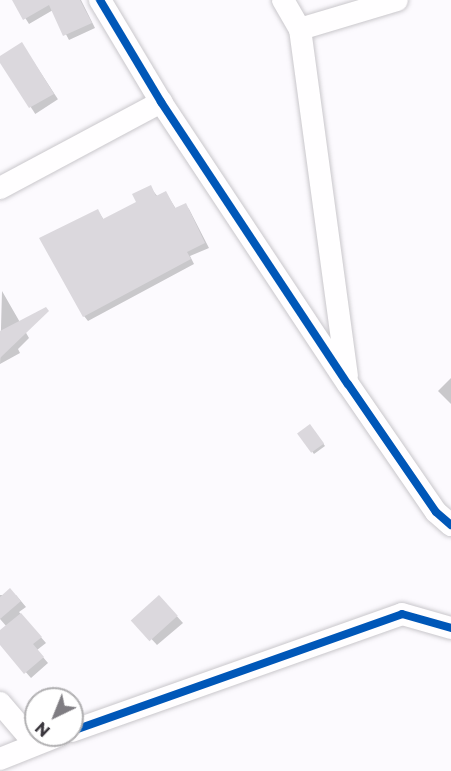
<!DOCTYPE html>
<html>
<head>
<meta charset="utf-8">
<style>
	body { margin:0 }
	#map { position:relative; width:451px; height:771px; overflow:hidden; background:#fcfafe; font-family:Montserrat,sans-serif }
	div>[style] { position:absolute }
	.shadow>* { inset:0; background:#0003; transform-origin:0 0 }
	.building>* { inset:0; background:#dbd8dd; transform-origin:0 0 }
	.roads { filter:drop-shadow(0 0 2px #c9c7cb) drop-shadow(0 0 2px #c9c7cb) }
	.minor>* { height:22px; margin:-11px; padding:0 11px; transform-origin:11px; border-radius:11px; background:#fffeff }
	.cycleway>* { height:8px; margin:-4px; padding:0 4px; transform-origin:4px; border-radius:4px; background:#0057b8 }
	span { translate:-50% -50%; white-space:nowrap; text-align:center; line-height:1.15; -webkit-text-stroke:4.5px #fff; paint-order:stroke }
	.north { position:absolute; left:24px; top:687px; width:60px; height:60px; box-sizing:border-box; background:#fff; border:2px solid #b1b0b2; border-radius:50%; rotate:223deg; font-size:16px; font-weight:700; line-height:24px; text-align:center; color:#3c393f }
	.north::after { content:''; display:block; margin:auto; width:21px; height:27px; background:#7f7d82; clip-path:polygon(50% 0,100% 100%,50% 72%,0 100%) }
</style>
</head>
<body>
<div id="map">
	<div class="shadow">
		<i style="clip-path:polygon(14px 0,81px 0,95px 28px,69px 40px,53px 10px,29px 24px)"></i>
		<i style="left:22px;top:44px;width:66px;height:27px;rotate:57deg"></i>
		<i style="clip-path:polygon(150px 187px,158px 197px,166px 193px,176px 209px,185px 205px,189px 209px,209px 248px,190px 256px,194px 264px,88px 321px,84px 316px,98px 211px,104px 220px,138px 202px)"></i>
		<i style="clip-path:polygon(2px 291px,29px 338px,18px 349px,20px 353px,0 364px)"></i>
		<i style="clip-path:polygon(451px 378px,451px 404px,438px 391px)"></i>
		<i style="clip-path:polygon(312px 428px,325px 446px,314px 454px,299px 434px)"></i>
		<i style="clip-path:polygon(0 595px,16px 595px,26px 607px,19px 612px,46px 643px,37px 650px,48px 663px,31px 678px,0 643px,0 632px,7px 627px,0 619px)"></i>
		<i style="clip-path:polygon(165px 603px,183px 623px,157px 645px,134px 620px)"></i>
	</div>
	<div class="building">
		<i style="clip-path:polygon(12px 0,80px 0,92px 23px,63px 36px,49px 5px,23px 20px)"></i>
		<i style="clip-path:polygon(22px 42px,54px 94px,29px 108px,0 63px,0 56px)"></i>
		<i style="clip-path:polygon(151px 185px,156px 196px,166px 191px,175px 208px,186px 203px,205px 243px,187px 252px,191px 259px,83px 317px,39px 238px,98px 209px,103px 219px,136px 202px,132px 194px)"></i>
		<i style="clip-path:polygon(46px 307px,49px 311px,0 358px,0 331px)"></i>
		<i style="left:310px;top:424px;width:24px;height:16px;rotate:54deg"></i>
		<i style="clip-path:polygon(10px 588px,21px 601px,0 619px,0 597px)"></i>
		<i style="left:159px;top:595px;width:28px;height:38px;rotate:48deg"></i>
		<i style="clip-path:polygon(21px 613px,42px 637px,33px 644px,44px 657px,24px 674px,0 645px,0 630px)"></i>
	</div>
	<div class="roads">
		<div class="minor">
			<i style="left:100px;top:0;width:119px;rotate:59.1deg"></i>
			<i style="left:161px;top:102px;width:338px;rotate:56.5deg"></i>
			<i style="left:348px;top:384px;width:155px;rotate:55.5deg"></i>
			<i style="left:436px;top:512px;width:20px;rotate:41deg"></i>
			<i style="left:283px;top:0;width:34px;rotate:60deg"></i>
			<i style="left:300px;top:29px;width:350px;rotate:82.3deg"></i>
			<i style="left:300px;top:29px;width:101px;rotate:-16.6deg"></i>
			<i style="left:0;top:188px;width:183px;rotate:-28.1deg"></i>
			<i style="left:0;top:703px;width:54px;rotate:49.5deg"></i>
			<i style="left:72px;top:731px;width:350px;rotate:-19.5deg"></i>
			<i style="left:402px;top:614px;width:51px;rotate:15.9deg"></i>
			<i style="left:0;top:759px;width:65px;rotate:-21.8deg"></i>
		</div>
	</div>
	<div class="cycleway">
		<i style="left:100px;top:0;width:119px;rotate:59.1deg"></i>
		<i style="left:161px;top:102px;width:338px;rotate:56.5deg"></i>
		<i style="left:348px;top:384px;width:155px;rotate:55.5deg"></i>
		<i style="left:436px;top:512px;width:20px;rotate:41deg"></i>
		<i style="left:72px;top:731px;width:350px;rotate:-19.5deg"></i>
		<i style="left:402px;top:614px;width:51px;rotate:15.9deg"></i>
	</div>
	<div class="north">N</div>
</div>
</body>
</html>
